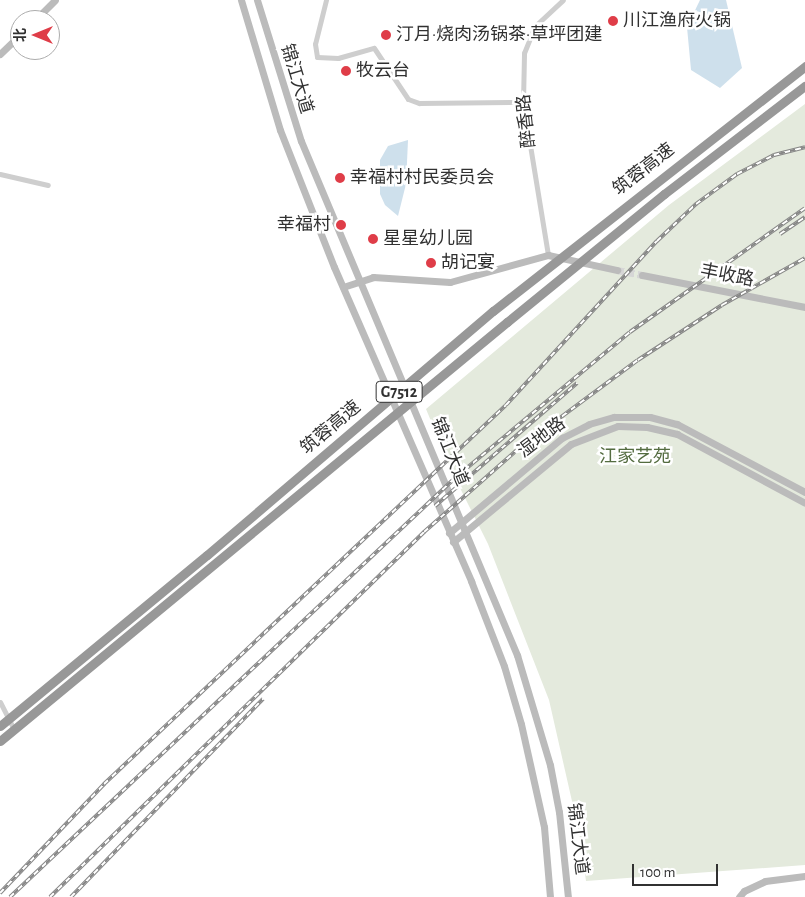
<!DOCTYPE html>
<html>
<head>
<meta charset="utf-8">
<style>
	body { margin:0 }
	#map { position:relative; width:805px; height:897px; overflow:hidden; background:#fff; font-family:"Alegreya Sans","Noto Sans SC",sans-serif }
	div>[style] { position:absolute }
	.green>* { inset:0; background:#e4eadd }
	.water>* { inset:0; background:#cee0ec }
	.secondary-tunnel>* { height:7px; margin-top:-3.5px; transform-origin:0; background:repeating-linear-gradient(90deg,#d6d6d6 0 7px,transparent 0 10.5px) }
	.street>* { height:5px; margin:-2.5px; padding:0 2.5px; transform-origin:2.5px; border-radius:2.5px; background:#cecece }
	.secondary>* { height:7px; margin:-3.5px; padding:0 3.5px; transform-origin:3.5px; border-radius:3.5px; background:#bbb }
	.rail>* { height:4px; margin-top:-2px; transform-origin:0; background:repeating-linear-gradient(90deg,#fff 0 5.5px,#868686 0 11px); box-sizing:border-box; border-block:1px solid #868686 }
	.highway-bridge>* { height:9px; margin:-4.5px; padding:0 4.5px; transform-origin:4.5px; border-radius:4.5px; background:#989898 }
	.dots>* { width:14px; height:14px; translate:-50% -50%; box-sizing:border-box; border:2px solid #fff; border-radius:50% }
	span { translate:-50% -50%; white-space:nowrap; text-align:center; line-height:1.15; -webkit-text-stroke:5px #fff; paint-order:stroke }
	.shield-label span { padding:1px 4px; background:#fff; border:1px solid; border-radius:4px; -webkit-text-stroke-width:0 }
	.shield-label { font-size:16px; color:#313131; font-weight:700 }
	.poi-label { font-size:18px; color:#313131 }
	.left { translate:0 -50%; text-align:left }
	.right { translate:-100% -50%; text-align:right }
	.street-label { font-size:18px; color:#313131 }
	.park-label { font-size:18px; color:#546c40 }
	.north { position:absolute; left:10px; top:10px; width:50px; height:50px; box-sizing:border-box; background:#fff; border:1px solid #adadad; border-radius:50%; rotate:270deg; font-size:14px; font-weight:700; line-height:20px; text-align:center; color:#313131 }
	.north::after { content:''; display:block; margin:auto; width:18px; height:22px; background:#df3d48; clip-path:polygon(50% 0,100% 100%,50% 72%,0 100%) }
	.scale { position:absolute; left:632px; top:864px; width:86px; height:22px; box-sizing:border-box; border:2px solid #313131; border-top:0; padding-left:6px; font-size:15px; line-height:18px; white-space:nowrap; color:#313131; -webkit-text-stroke:4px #fff; paint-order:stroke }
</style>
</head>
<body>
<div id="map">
	<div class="green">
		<i style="clip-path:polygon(805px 104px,805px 865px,586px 881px,579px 832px,549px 700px,488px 544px,452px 472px,426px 409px,669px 205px)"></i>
	</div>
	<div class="water">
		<i style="clip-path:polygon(700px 0,726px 0,742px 68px,720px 88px,691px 70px,687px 27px)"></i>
		<i style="clip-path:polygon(408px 140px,406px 184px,398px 216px,385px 205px,380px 194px,380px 160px,388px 146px)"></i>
	</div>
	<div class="secondary-tunnel">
		<i style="left:617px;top:270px;width:25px;rotate:11deg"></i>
	</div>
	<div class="street">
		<i style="left:326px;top:0;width:45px;rotate:104deg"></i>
		<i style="left:315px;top:44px;width:13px;rotate:81deg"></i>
		<i style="left:317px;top:57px;width:21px;rotate:3deg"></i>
		<i style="left:338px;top:58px;width:37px;rotate:-16deg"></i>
		<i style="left:374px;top:48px;width:61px;rotate:56.3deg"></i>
		<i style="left:408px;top:99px;width:12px;rotate:20deg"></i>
		<i style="left:419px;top:103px;width:104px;rotate:-0.6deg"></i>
		<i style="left:0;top:174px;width:49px;rotate:12.9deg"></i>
		<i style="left:548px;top:255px;width:155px;rotate:-99.3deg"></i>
		<i style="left:523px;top:102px;width:49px;rotate:-88.8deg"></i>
		<i style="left:524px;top:53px;width:29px;rotate:-68deg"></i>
		<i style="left:535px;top:26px;width:38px;rotate:-43deg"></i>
		<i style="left:0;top:702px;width:31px;rotate:63deg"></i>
	</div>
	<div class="secondary">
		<i style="left:241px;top:0;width:136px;rotate:73.3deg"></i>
		<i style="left:280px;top:130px;width:147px;rotate:68.5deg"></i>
		<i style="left:334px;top:267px;width:343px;rotate:66.4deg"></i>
		<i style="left:471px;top:581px;width:91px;rotate:68.8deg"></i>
		<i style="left:504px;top:666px;width:60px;rotate:73.7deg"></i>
		<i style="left:521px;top:724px;width:106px;rotate:77.4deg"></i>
		<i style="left:544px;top:827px;width:70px;rotate:85.1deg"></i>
		<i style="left:257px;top:0;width:148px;rotate:72.7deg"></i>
		<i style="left:301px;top:141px;width:558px;rotate:67.21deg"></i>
		<i style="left:517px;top:655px;width:115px;rotate:73.3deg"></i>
		<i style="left:550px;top:765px;width:48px;rotate:79.2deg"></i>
		<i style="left:559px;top:812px;width:85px;rotate:84deg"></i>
		<i style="left:35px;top:20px;width:28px;rotate:-45deg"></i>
		<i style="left:0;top:54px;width:28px;rotate:-44deg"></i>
		<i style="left:642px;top:275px;width:166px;rotate:11.1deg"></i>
		<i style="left:343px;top:287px;width:32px;rotate:-18deg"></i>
		<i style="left:373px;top:277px;width:77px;rotate:3.7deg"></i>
		<i style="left:450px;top:282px;width:102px;rotate:-15.4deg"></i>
		<i style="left:548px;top:255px;width:71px;rotate:12.3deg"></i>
		<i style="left:449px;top:533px;width:148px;rotate:-40.1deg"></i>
		<i style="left:562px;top:438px;width:30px;rotate:-27deg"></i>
		<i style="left:589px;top:424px;width:26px;rotate:-16deg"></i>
		<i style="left:614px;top:417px;width:36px"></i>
		<i style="left:650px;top:417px;width:28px;rotate:15deg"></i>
		<i style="left:677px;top:424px;width:145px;rotate:28deg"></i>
		<i style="left:453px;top:542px;width:153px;rotate:-39.7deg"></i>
		<i style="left:571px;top:444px;width:50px;rotate:-21deg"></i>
		<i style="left:618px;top:426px;width:29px;rotate:2deg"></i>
		<i style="left:647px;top:427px;width:31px;rotate:13deg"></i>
		<i style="left:677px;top:434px;width:145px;rotate:28.3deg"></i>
		<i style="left:739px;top:897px;width:8px;rotate:-50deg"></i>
		<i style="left:744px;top:891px;width:23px;rotate:-25deg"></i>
		<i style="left:765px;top:881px;width:40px;rotate:-7.1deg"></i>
	</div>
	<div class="rail">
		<i style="left:780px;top:234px;width:30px;rotate:-34deg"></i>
		<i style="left:435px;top:506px;width:188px;rotate:-40.9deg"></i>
		<i style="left:0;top:893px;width:151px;rotate:-46.3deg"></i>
		<i style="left:104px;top:784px;width:552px;rotate:-43.31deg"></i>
		<i style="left:506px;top:405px;width:223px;rotate:-47.4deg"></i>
		<i style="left:657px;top:241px;width:54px;rotate:-43.5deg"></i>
		<i style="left:696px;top:204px;width:51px;rotate:-36.2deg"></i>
		<i style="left:737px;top:174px;width:42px;rotate:-27.2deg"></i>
		<i style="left:774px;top:155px;width:32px;rotate:-14deg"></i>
		<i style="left:10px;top:897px;width:613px;rotate:-43.28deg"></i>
		<i style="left:456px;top:477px;width:226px;rotate:-39.8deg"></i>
		<i style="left:630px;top:332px;width:214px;rotate:-35.3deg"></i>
		<i style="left:50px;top:897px;width:523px;rotate:-44.3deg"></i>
		<i style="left:424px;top:532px;width:125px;rotate:-41.4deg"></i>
		<i style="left:518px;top:449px;width:149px;rotate:-36.6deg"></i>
		<i style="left:638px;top:360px;width:100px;rotate:-33.2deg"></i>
		<i style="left:722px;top:305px;width:95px;rotate:-29.5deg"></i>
		<i style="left:71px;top:897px;width:276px;rotate:-45.9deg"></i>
	</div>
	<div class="highway-bridge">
		<i style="left:0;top:726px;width:268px;rotate:-39.6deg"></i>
		<i style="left:207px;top:555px;width:376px;rotate:-40.5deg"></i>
		<i style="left:493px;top:311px;width:397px;rotate:-38.1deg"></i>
		<i style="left:0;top:741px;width:658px;rotate:-39.57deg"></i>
		<i style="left:507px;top:322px;width:203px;rotate:-39.2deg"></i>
		<i style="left:664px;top:194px;width:178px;rotate:-37.5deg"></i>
	</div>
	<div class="dots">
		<i style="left:613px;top:21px;background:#df3d48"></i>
		<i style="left:386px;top:35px;background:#df3d48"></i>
		<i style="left:346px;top:71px;background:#df3d48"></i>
		<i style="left:340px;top:178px;background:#df3d48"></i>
		<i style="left:341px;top:225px;background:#df3d48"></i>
		<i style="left:373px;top:239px;background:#df3d48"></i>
		<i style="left:431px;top:263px;background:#df3d48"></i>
	</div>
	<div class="shield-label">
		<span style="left:399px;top:392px">G7512</span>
	</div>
	<div class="poi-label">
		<span class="left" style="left:623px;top:21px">川江渔府火锅</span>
		<span class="left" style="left:396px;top:35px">汀月·烧肉汤锅茶·草坪团建</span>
		<span class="left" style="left:356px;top:71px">牧云台</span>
		<span class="left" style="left:350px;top:178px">幸福村村民委员会</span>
		<span class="right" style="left:331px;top:225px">幸福村</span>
		<span class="left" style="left:383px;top:239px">星星幼儿园</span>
		<span class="left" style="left:441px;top:263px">胡记宴</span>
	</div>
	<div class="street-label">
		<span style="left:296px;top:79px;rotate:73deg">锦江大道</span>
		<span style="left:527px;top:121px;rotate:-96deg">醉香路</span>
		<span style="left:644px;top:170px;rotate:-38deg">筑蓉高速</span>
		<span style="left:727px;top:276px;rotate:11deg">丰收路</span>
		<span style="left:331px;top:428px;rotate:-40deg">筑蓉高速</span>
		<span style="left:542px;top:438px;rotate:-37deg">湿地路</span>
		<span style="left:449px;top:452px;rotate:68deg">锦江大道</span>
		<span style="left:577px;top:839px;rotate:83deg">锦江大道</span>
	</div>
	<div class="park-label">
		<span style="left:635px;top:457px">江家艺苑</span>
	</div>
	<div class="north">北</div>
	<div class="scale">100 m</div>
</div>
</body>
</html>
